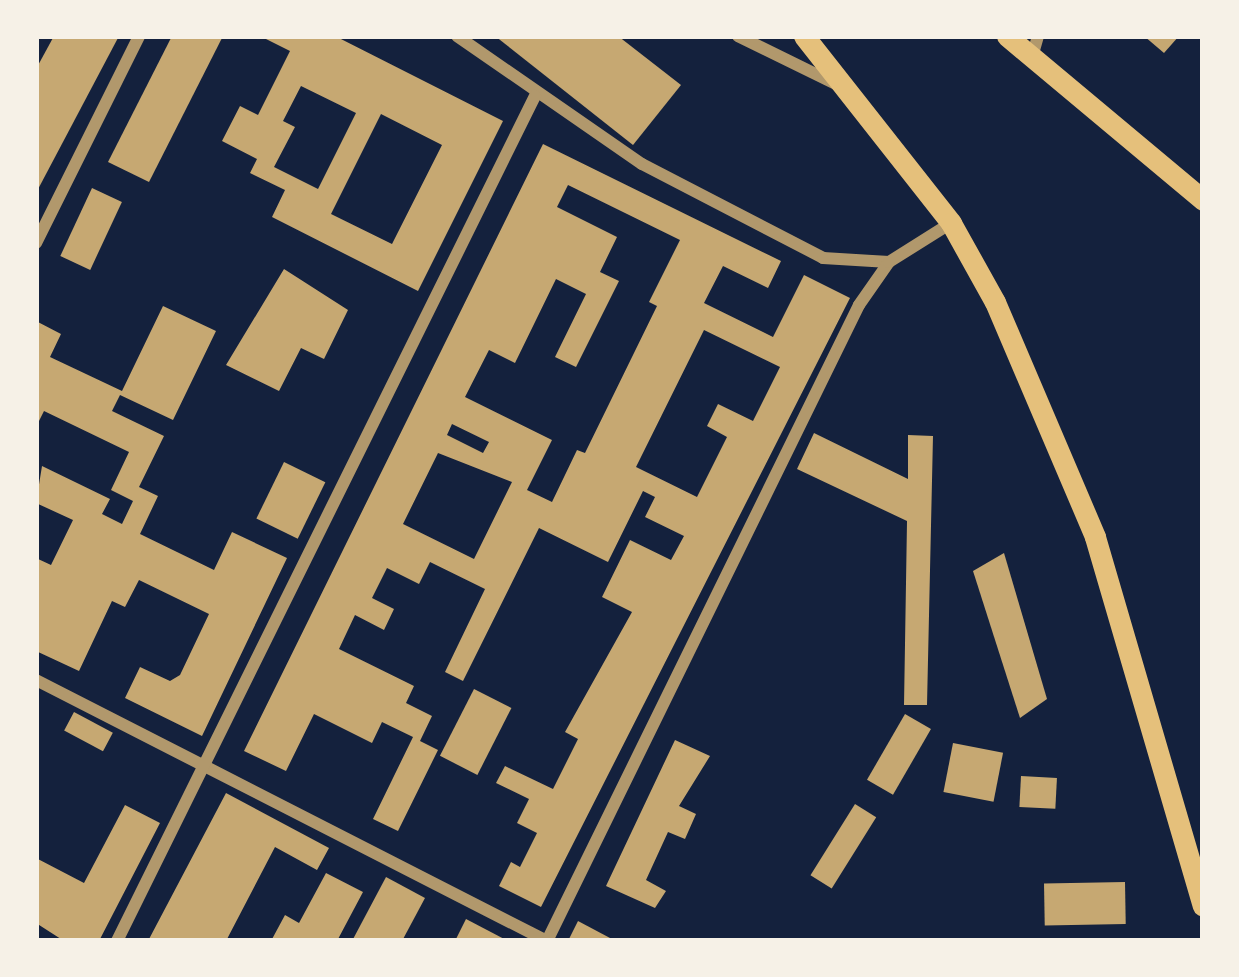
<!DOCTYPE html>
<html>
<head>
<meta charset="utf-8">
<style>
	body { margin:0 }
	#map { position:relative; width:1239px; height:977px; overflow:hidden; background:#14213d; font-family:"Work Sans",sans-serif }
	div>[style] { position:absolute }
	.building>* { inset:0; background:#c6a872; transform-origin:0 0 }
	.minor>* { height:12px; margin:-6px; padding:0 6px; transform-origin:6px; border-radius:6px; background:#b1986c }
	.primary>* { height:21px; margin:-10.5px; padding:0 10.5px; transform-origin:10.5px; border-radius:10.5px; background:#e5c07b }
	span { translate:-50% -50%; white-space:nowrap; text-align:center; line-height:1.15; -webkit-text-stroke:9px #f6f1e7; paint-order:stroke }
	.frame { position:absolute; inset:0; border:39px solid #f6f1e7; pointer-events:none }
</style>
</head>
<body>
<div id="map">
	<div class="building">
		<i style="clip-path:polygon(54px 36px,119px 36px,36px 193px,36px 69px)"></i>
		<i style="clip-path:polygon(172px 36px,223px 36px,149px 182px,108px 162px)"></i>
		<i style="clip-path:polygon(evenodd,260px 36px,335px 36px,503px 121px,418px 291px,272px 217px,285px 190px,250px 173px,257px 159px,222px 141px,240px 106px,258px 115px,290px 51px,260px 36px,301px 86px,356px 113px,318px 189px,274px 167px,295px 127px,283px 121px,301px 86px,260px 36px,381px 114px,442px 145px,392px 244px,331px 214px,381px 114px)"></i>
		<i style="clip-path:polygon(495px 36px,618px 36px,681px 85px,633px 145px)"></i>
		<i style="clip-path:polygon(1144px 36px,1179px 36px,1164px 53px)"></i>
		<i style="clip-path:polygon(evenodd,543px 144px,781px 261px,768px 288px,723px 266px,704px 303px,773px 337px,804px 275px,850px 298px,541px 907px,499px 886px,511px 862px,520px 867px,537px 833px,517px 823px,529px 799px,496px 783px,505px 766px,553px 789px,578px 739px,565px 732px,632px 612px,602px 597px,630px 540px,671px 560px,684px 536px,645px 517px,655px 497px,643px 491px,608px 562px,539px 528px,463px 681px,445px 672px,485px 589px,430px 562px,419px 584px,387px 568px,372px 598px,394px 609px,384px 630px,355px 615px,339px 649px,414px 686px,406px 703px,432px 716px,420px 741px,438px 750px,398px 831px,373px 819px,413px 737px,382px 722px,372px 743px,314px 714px,286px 771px,244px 751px,543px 144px,568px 185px,680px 240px,649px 302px,657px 306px,585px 453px,577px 450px,552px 502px,527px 490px,552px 440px,465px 397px,489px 350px,515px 363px,556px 279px,586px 294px,555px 357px,576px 367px,619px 281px,600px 272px,617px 237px,557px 207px,568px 185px,543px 144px,704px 330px,780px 367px,753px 421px,718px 404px,707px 426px,727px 437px,697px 497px,636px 467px,704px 330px,543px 144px,452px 424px,489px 442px,483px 453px,447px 435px,452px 424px,543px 144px,438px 453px,512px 482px,474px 559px,403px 524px,438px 453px)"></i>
		<i style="left:92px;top:188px;width:33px;height:75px;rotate:25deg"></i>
		<i style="clip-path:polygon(284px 269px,348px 310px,324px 359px,301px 348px,279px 391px,226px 365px)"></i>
		<i style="clip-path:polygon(163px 306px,216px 331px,173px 420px,120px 395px,112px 411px,164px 436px,139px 487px,158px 496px,140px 534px,214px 570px,232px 532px,287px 558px,202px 736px,125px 698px,140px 667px,170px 681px,180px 675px,209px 614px,139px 580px,125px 607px,112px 601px,79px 671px,36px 651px,36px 558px,51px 565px,73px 520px,36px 503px,42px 466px,110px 499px,102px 514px,122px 524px,133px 501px,111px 490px,129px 452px,44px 411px,36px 427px,36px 321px,61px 334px,50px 357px,122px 391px)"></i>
		<i style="clip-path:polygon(814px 433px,908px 479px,908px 435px,933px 436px,927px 705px,904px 705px,907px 521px,797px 469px)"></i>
		<i style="left:284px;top:462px;width:46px;height:63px;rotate:26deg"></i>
		<i style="clip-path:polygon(1004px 553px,1047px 699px,1020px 718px,973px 571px)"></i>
		<i style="left:474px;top:689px;width:42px;height:75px;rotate:27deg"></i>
		<i style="left:74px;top:712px;width:44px;height:21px;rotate:28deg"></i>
		<i style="left:905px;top:714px;width:30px;height:76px;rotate:30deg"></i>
		<i style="clip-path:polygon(675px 740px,710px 756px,679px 806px,696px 814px,685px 839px,668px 832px,646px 880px,666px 891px,655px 908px,606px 886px)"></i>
		<i style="left:953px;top:743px;width:51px;height:50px;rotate:11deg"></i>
		<i style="left:1021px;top:776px;width:36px;height:31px;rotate:3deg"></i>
		<i style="clip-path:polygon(226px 793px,329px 848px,317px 870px,275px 847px,226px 941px,148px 941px)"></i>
		<i style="left:855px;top:804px;width:25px;height:84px;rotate:32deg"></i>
		<i style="clip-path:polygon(125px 805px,160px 823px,99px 941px,64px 941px,36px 923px,36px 858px,84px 883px)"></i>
		<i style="clip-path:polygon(326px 873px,363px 892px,337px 941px,271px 941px,285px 915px,299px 923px)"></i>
		<i style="clip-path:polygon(386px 877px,425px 898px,402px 941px,352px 941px)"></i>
		<i style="left:1125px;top:882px;width:42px;height:81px;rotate:89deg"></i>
		<i style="clip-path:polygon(466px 919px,508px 941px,455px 941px)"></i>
		<i style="clip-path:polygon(578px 921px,610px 938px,608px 941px,568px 941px)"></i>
	</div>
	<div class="minor">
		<i style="left:457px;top:36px;width:225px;rotate:34.7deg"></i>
		<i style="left:642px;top:164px;width:204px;rotate:27.4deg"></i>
		<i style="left:823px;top:258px;width:66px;rotate:3.5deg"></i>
		<i style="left:738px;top:36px;width:111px;rotate:26.1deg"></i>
		<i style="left:1032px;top:57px;width:22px;rotate:-74deg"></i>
		<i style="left:36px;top:243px;width:231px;rotate:-63.5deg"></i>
		<i style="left:36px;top:680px;width:574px;rotate:27.06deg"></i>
		<i style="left:547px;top:941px;width:708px;rotate:-63.87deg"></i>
		<i style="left:859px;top:305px;width:52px;rotate:-55.1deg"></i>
		<i style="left:889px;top:262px;width:73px;rotate:-32.2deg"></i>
		<i style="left:117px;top:941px;width:943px;rotate:-63.68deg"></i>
	</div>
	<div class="primary">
		<i style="left:804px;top:36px;width:238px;rotate:51.8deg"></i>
		<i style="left:951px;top:223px;width:90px;rotate:60.9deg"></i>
		<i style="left:995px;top:302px;width:255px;rotate:66.9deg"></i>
		<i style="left:1095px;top:537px;width:384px;rotate:73.7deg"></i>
		<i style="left:1007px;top:36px;width:256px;rotate:39.9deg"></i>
	</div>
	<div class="frame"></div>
</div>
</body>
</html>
